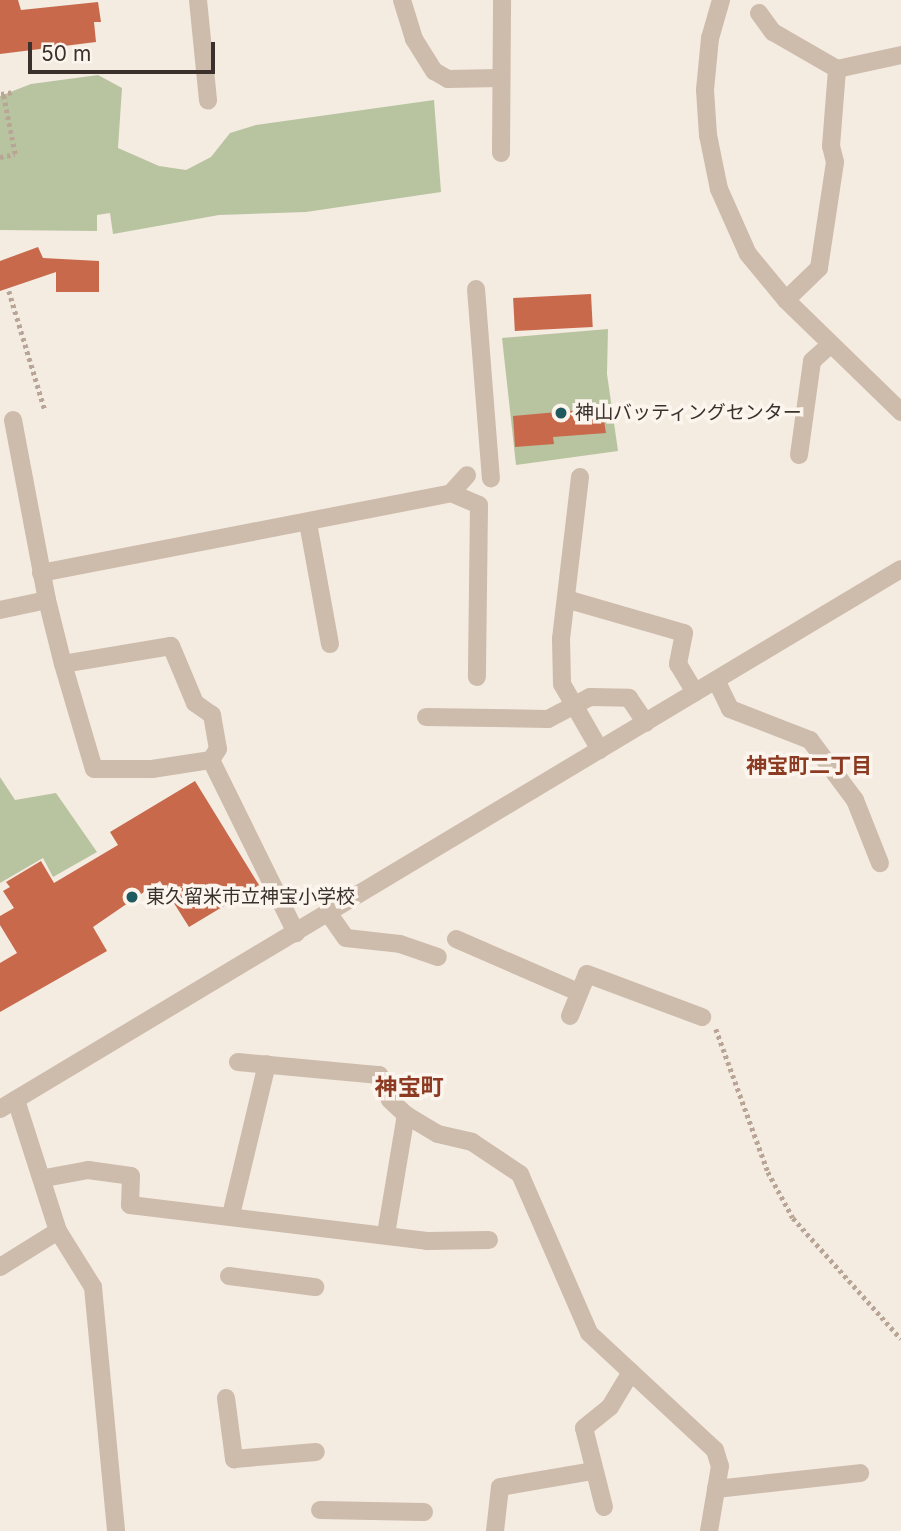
<!DOCTYPE html>
<html>
<head>
<meta charset="utf-8">
<style>
	body { margin:0 }
	#map { position:relative; width:901px; height:1531px; overflow:hidden; background:#f4ebe1; font-family:Inter,"Noto Sans JP",sans-serif }
	div>[style] { position:absolute }
	.green>* { inset:0; background:#b8c4a0 }
	.building>* { inset:0; background:#c8694b; transform-origin:0 0 }
	.path>* { height:4.5px; margin-top:-2.25px; transform-origin:0; background:repeating-linear-gradient(90deg,#b9a596 0 3.5px,transparent 0 7px) }
	.minor>* { height:18px; margin:-9px; padding:0 9px; transform-origin:9px; border-radius:9px; background:#cdbbac }
	.dots>* { width:19px; height:19px; translate:-50% -50%; box-sizing:border-box; border:4px solid #fbf5ee; border-radius:50% }
	span { translate:-50% -50%; white-space:nowrap; text-align:center; line-height:1.15; -webkit-text-stroke:7px #fbf5ee; paint-order:stroke }
	.poi-label { font-size:19px; color:#3b302b }
	.left { translate:0 -50%; text-align:left }
	.neighbourhood-label { font-size:21px; color:#8c3b22; font-weight:700 }
	.quarter-label { font-size:23px; color:#8c3b22; font-weight:700 }
	.scale { position:absolute; left:28px; top:42px; width:187px; height:32px; box-sizing:border-box; border:4px solid #3b302b; border-top:0; padding-left:9px; font-size:21px; line-height:24px; white-space:nowrap; color:#3b302b; -webkit-text-stroke:5px #fbf5ee; paint-order:stroke }
</style>
</head>
<body>
<div id="map">
	<div class="green">
		<i style="clip-path:polygon(98px 75px,122px 88px,118px 148px,159px 166px,186px 170px,211px 157px,230px 133px,256px 125px,434px 100px,441px 192px,306px 212px,219px 215px,113px 234px,110px 213px,97px 215px,97px 231px,0 230px,0 96px,31px 84px)"></i>
		<i style="clip-path:polygon(608px 329px,607px 374px,618px 451px,516px 465px,502px 338px)"></i>
		<i style="clip-path:polygon(0 777px,15px 800px,56px 793px,97px 852px,53px 877px,43px 858px,0 883px)"></i>
	</div>
	<div class="building">
		<i style="clip-path:polygon(0 0,18px 0,21px 10px,98px 2px,101px 22px,94px 22px,96px 42px,0 54px)"></i>
		<i style="clip-path:polygon(38px 247px,43px 258px,99px 261px,99px 292px,56px 292px,56px 272px,0 291px,0 261px)"></i>
		<i style="left:591px;top:294px;width:33px;height:78px;rotate:87deg"></i>
		<i style="clip-path:polygon(602px 408px,606px 433px,553px 437px,554px 444px,515px 447px,513px 416px)"></i>
		<i style="clip-path:polygon(195px 781px,259px 885px,189px 927px,160px 881px,93px 927px,107px 951px,0 1012px,0 963px,17px 953px,0 925px,0 916px,14px 908px,3px 891px,10px 887px,6px 882px,41px 861px,54px 883px,118px 845px,110px 832px)"></i>
	</div>
	<div class="path">
		<i style="left:1px;top:94px;width:12px;rotate:-9deg"></i>
		<i style="left:0;top:157px;width:15px;rotate:-11deg"></i>
		<i style="left:15px;top:154px;width:61px;rotate:-101.3deg"></i>
		<i style="left:9px;top:291px;width:124px;rotate:73.2deg"></i>
		<i style="left:716px;top:1029px;width:152px;rotate:70deg"></i>
		<i style="left:768px;top:1172px;width:52px;rotate:61.5deg"></i>
		<i style="left:793px;top:1218px;width:162px;rotate:48.2deg"></i>
	</div>
	<div class="minor">
		<i style="left:198px;top:0;width:101px;rotate:84.3deg"></i>
		<i style="left:402px;top:0;width:41px;rotate:72.9deg"></i>
		<i style="left:414px;top:39px;width:38px;rotate:58deg"></i>
		<i style="left:434px;top:71px;width:16px;rotate:30deg"></i>
		<i style="left:448px;top:79px;width:52px;rotate:-1.1deg"></i>
		<i style="left:721px;top:0;width:40px;rotate:106deg"></i>
		<i style="left:710px;top:38px;width:52px;rotate:95.5deg"></i>
		<i style="left:705px;top:90px;width:45px;rotate:86.2deg"></i>
		<i style="left:708px;top:135px;width:55px;rotate:78.5deg"></i>
		<i style="left:719px;top:189px;width:71px;rotate:66deg"></i>
		<i style="left:748px;top:254px;width:60px;rotate:50.4deg"></i>
		<i style="left:786px;top:300px;width:161px;rotate:44.2deg"></i>
		<i style="left:759px;top:13px;width:24px;rotate:54deg"></i>
		<i style="left:773px;top:32px;width:74px;rotate:30deg"></i>
		<i style="left:837px;top:69px;width:66px;rotate:-12.3deg"></i>
		<i style="left:501px;top:153px;width:153px;rotate:-89.6deg"></i>
		<i style="left:476px;top:289px;width:190px;rotate:85.5deg"></i>
		<i style="left:786px;top:300px;width:46px;rotate:-44.1deg"></i>
		<i style="left:819px;top:268px;width:107px;rotate:-81.4deg"></i>
		<i style="left:835px;top:162px;width:16px;rotate:-104deg"></i>
		<i style="left:831px;top:146px;width:77px;rotate:-85.5deg"></i>
		<i style="left:13px;top:420px;width:183px;rotate:79.3deg"></i>
		<i style="left:47px;top:600px;width:66px;rotate:76deg"></i>
		<i style="left:63px;top:664px;width:109px;rotate:73.6deg"></i>
		<i style="left:94px;top:769px;width:58px"></i>
		<i style="left:152px;top:769px;width:60px;rotate:-8.7deg"></i>
		<i style="left:211px;top:760px;width:13px;rotate:-58deg"></i>
		<i style="left:218px;top:749px;width:35px;rotate:-100deg"></i>
		<i style="left:212px;top:715px;width:21px;rotate:-145deg"></i>
		<i style="left:195px;top:703px;width:62px;rotate:-112.8deg"></i>
		<i style="left:171px;top:646px;width:109px;rotate:170.5deg"></i>
		<i style="left:799px;top:455px;width:95px;rotate:-82.1deg"></i>
		<i style="left:812px;top:361px;width:24px;rotate:-42deg"></i>
		<i style="left:580px;top:477px;width:163px;rotate:96.7deg"></i>
		<i style="left:561px;top:639px;width:45px;rotate:88.7deg"></i>
		<i style="left:562px;top:684px;width:76px;rotate:60.1deg"></i>
		<i style="left:451px;top:493px;width:30px;rotate:23deg"></i>
		<i style="left:479px;top:505px;width:172px;rotate:90.7deg"></i>
		<i style="left:308px;top:523px;width:123px;rotate:79.7deg"></i>
		<i style="left:41px;top:573px;width:418px;rotate:-11deg"></i>
		<i style="left:451px;top:493px;width:24px;rotate:-48deg"></i>
		<i style="left:566px;top:599px;width:123px;rotate:16.1deg"></i>
		<i style="left:684px;top:633px;width:32px;rotate:101deg"></i>
		<i style="left:678px;top:664px;width:33px;rotate:59deg"></i>
		<i style="left:0;top:610px;width:48px;rotate:-12deg"></i>
		<i style="left:716px;top:680px;width:32px;rotate:64deg"></i>
		<i style="left:730px;top:709px;width:86px;rotate:21.2deg"></i>
		<i style="left:810px;top:740px;width:75px;rotate:53.1deg"></i>
		<i style="left:855px;top:800px;width:68px;rotate:68.4deg"></i>
		<i style="left:426px;top:717px;width:122px;rotate:0.9deg"></i>
		<i style="left:548px;top:719px;width:47px;rotate:-27.6deg"></i>
		<i style="left:590px;top:697px;width:39px;rotate:1deg"></i>
		<i style="left:629px;top:698px;width:30px;rotate:56deg"></i>
		<i style="left:211px;top:760px;width:193px;rotate:63.8deg"></i>
		<i style="left:329px;top:914px;width:29px;rotate:55deg"></i>
		<i style="left:346px;top:938px;width:54px;rotate:6.3deg"></i>
		<i style="left:400px;top:944px;width:40px;rotate:18.9deg"></i>
		<i style="left:456px;top:939px;width:133px;rotate:23.5deg"></i>
		<i style="left:570px;top:1016px;width:45px;rotate:-68deg"></i>
		<i style="left:587px;top:974px;width:123px;rotate:20.5deg"></i>
		<i style="left:238px;top:1062px;width:142px;rotate:5.3deg"></i>
		<i style="left:379px;top:1075px;width:27px;rotate:66deg"></i>
		<i style="left:390px;top:1100px;width:22px;rotate:43deg"></i>
		<i style="left:406px;top:1115px;width:37px;rotate:31deg"></i>
		<i style="left:438px;top:1134px;width:35px;rotate:13deg"></i>
		<i style="left:472px;top:1142px;width:58px;rotate:33.7deg"></i>
		<i style="left:520px;top:1174px;width:173px;rotate:66.5deg"></i>
		<i style="left:589px;top:1333px;width:172px;rotate:42.9deg"></i>
		<i style="left:715px;top:1450px;width:17px;rotate:73deg"></i>
		<i style="left:720px;top:1466px;width:66px;rotate:99.6deg"></i>
		<i style="left:0;top:1109px;width:1050px;rotate:-30.94deg"></i>
		<i style="left:45px;top:1178px;width:44px;rotate:-10.5deg"></i>
		<i style="left:88px;top:1170px;width:43px;rotate:7.9deg"></i>
		<i style="left:131px;top:1176px;width:29px;rotate:92deg"></i>
		<i style="left:130px;top:1205px;width:299px;rotate:6.9deg"></i>
		<i style="left:427px;top:1241px;width:62px;rotate:-0.9deg"></i>
		<i style="left:231px;top:1215px;width:155px;rotate:-76.6deg"></i>
		<i style="left:58px;top:1231px;width:66px;rotate:58deg"></i>
		<i style="left:93px;top:1287px;width:245px;rotate:84.6deg"></i>
		<i style="left:386px;top:1234px;width:121px;rotate:-80.5deg"></i>
		<i style="left:0;top:1267px;width:68px;rotate:-31.8deg"></i>
		<i style="left:58px;top:1231px;width:138px;rotate:-107.8deg"></i>
		<i style="left:229px;top:1276px;width:87px;rotate:7.3deg"></i>
		<i style="left:226px;top:1398px;width:62px;rotate:82.5deg"></i>
		<i style="left:234px;top:1459px;width:82px;rotate:-4.9deg"></i>
		<i style="left:716px;top:1489px;width:145px;rotate:-6.3deg"></i>
		<i style="left:604px;top:1507px;width:81px;rotate:-104.2deg"></i>
		<i style="left:584px;top:1428px;width:33px;rotate:-39deg"></i>
		<i style="left:610px;top:1407px;width:41px;rotate:-59deg"></i>
		<i style="left:320px;top:1510px;width:104px;rotate:1.1deg"></i>
		<i style="left:495px;top:1531px;width:44px;rotate:-83.5deg"></i>
		<i style="left:500px;top:1487px;width:94px;rotate:-9.8deg"></i>
	</div>
	<div class="dots">
		<i style="left:561px;top:413px;background:#1f5a5e"></i>
		<i style="left:132px;top:897px;background:#1f5a5e"></i>
	</div>
	<div class="poi-label">
		<span class="left" style="left:575px;top:413px">神山バッティングセンター</span>
		<span class="left" style="left:146px;top:897px">東久留米市立神宝小学校</span>
	</div>
	<div class="neighbourhood-label">
		<span style="left:809px;top:766px">神宝町二丁目</span>
	</div>
	<div class="quarter-label">
		<span style="left:409px;top:1087px">神宝町</span>
	</div>
	<div class="scale">50 m</div>
</div>
</body>
</html>
